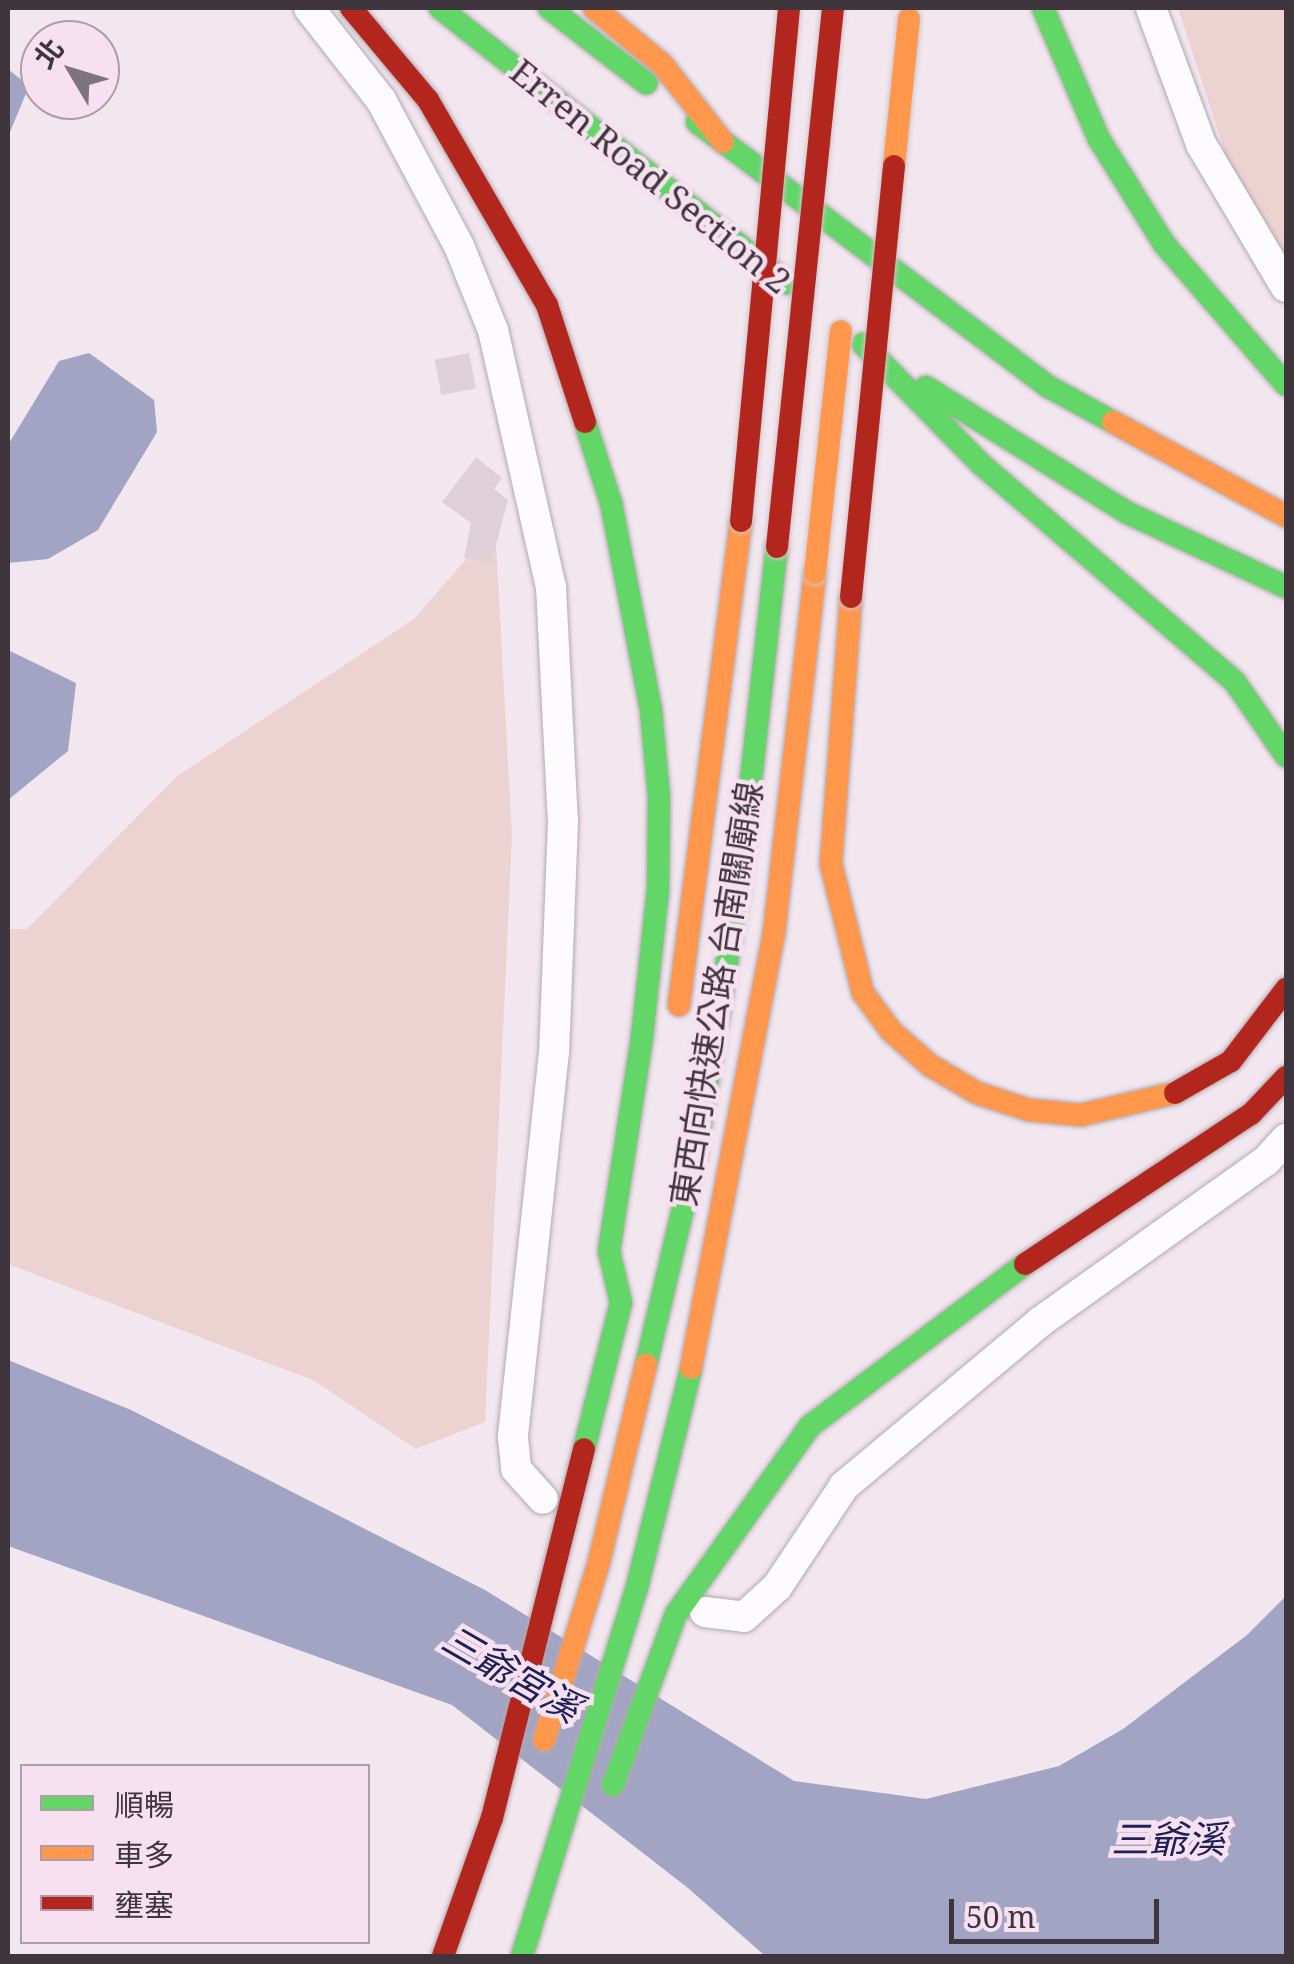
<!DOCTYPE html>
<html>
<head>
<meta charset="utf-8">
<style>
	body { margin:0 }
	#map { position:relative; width:1294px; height:1964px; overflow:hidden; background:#f2e6ef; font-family:"Noto Serif","Noto Sans TC",serif }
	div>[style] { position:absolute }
	.green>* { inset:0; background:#ecd3d2 }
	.water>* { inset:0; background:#a2a4c4 }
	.building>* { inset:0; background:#dfcfd6; transform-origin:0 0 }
	.roads { filter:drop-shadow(0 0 2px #b3a9b0) drop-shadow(0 0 2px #b3a9b0) }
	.street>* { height:30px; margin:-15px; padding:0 15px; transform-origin:15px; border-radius:15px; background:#fdfbfd }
	.fast>* { height:22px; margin:-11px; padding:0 11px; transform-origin:11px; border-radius:11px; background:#63d668 }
	.slow>* { height:22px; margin:-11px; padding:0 11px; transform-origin:11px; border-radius:11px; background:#ff974d }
	.jam>* { height:22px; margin:-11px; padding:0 11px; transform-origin:11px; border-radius:11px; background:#b3261e }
	.bridges { filter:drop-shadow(0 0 2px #ccc6cb) drop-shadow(0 0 2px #ccc6cb) }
	.slow-bridge>* { height:22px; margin:-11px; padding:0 11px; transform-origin:11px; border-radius:11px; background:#ff974d }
	.jam-bridge>* { height:22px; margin:-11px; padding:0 11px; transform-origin:11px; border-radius:11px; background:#b3261e }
	span { translate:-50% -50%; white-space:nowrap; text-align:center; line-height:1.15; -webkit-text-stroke:9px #f7e1f1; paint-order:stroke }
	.street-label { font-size:35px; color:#3f363d }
	.water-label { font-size:38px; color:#1e2157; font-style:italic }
	.frame { position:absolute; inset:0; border:10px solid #3f363d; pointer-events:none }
	.legend { position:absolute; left:20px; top:1764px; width:350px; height:180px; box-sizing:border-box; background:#f7e1f1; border:2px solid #ad9da9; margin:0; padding:12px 18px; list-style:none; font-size:30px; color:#3f363d }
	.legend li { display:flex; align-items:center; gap:20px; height:50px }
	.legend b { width:50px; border:2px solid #ad9da9 }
	.north { position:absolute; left:20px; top:20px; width:100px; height:100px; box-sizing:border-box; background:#f7e1f1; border:2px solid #ad9da9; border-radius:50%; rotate:308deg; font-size:28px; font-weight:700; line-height:40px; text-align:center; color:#3f363d }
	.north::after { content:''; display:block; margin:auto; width:35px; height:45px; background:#7e747b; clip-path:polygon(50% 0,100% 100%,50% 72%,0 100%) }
	.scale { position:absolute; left:949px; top:1899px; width:210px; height:45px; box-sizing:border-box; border:5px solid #3f363d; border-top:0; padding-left:12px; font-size:30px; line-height:35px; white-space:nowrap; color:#3f363d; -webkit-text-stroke:8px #f7e1f1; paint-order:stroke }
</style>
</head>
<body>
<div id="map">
	<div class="green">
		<i style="clip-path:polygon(1178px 8px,1286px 8px,1286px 266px,1228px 162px)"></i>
		<i style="clip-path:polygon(495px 526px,512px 835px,485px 1422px,416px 1449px,315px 1381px,8px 1264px,8px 929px,27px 929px,177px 776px,414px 619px)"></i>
	</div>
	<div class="water">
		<i style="clip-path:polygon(8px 69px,29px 86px,8px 137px)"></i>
		<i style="clip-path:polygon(89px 353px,154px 400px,157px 432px,98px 530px,48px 559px,8px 563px,8px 445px,59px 361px)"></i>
		<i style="clip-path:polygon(8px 650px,76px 683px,68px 751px,8px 800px)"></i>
		<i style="clip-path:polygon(8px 1360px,131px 1410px,485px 1590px,794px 1781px,926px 1799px,1059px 1766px,1123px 1729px,1247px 1635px,1286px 1596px,1286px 1956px,765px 1956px,688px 1888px,452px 1705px,8px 1546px)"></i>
	</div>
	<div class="building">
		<i style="left:469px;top:353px;width:36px;height:35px;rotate:79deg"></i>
		<i style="clip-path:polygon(476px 457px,502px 478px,494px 489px,508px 500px,491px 563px,464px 558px,471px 523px,442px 502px)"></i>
	</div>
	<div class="roads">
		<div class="street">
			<i style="left:309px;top:8px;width:117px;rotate:52deg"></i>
			<i style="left:381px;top:100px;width:166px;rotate:61.9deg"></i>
			<i style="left:459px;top:246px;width:91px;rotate:68deg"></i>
			<i style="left:493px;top:330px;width:263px;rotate:77.3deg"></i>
			<i style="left:551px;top:587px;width:234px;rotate:87.1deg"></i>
			<i style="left:563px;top:821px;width:231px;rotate:92.2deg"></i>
			<i style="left:554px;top:1052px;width:388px;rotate:96.1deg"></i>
			<i style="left:513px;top:1438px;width:31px;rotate:84deg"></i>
			<i style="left:516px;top:1469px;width:40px;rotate:48deg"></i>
			<i style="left:1151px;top:8px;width:145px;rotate:69.8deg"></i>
			<i style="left:1201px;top:144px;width:166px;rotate:59.3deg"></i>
			<i style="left:705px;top:1612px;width:39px;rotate:7deg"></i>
			<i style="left:744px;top:1617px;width:45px;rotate:-42.3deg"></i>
			<i style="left:777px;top:1587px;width:121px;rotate:-56.4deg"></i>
			<i style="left:844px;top:1486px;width:256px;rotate:-39.9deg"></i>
			<i style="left:1040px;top:1322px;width:277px;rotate:-35.5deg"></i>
			<i style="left:1266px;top:1161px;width:30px;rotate:-48deg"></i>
		</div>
		<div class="fast">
			<i style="left:440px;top:8px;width:443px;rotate:38.4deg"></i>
			<i style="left:549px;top:8px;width:123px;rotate:37.7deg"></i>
			<i style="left:1043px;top:8px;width:142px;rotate:66.9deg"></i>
			<i style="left:1099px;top:139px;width:123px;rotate:58.2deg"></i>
			<i style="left:1164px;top:244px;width:186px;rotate:49.1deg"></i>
			<i style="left:697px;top:122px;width:441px;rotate:37deg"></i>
			<i style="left:1049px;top:387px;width:73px;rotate:28.7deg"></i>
			<i style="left:863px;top:344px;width:170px;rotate:45.5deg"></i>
			<i style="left:982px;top:465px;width:333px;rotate:40.6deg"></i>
			<i style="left:1235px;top:682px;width:90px;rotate:55.4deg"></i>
			<i style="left:926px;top:387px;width:238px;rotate:32deg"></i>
			<i style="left:1128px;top:513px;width:174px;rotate:25.1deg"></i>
			<i style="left:646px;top:1365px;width:214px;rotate:-76.7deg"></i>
			<i style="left:695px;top:1157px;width:272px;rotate:-80.7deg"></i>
			<i style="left:739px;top:889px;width:344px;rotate:-83.7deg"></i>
			<i style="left:584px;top:1449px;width:151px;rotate:-75.8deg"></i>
			<i style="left:621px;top:1303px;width:53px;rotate:-103deg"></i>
			<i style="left:609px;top:1251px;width:217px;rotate:-81.2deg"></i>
			<i style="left:642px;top:1037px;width:148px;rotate:-83.8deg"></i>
			<i style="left:658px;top:890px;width:93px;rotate:-89.4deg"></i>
			<i style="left:659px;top:797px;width:87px;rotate:-95.3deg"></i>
			<i style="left:651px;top:710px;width:211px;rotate:-100.9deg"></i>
			<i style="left:611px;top:503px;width:85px;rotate:-107.8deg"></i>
			<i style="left:613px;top:1785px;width:182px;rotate:-69.8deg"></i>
			<i style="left:676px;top:1614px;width:231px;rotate:-54.5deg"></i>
			<i style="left:810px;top:1426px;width:269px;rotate:-37deg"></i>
			<i style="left:522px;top:1956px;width:387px;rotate:-72.7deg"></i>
			<i style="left:637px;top:1587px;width:226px;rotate:-76.1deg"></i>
		</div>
		<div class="slow">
			<i style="left:594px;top:8px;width:88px;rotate:39.5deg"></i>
			<i style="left:662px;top:64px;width:99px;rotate:52deg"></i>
			<i style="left:1113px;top:422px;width:197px;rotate:28.5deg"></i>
			<i style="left:851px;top:597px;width:268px;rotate:94.3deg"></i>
			<i style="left:831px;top:864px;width:133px;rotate:76.1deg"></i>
			<i style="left:863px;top:993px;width:47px;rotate:53.6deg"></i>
			<i style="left:891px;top:1031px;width:53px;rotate:41.2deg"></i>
			<i style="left:931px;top:1066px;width:53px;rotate:30.4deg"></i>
			<i style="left:977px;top:1093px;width:55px;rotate:18.1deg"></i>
			<i style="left:1029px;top:1110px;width:52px;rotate:5.5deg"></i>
			<i style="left:1081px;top:1115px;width:97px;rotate:-13.2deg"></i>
			<i style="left:679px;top:1005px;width:488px;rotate:-82.7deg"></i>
			<i style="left:691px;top:1368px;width:443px;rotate:-79.2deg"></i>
			<i style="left:774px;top:933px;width:362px;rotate:-83.5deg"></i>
			<i style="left:544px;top:1740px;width:186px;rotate:-72.8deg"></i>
			<i style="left:599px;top:1562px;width:203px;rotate:-76.6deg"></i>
		</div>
		<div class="jam">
			<i style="left:351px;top:8px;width:120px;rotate:50.1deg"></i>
			<i style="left:428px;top:100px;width:237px;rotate:59.9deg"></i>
			<i style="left:547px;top:305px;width:123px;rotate:72deg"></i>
			<i style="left:1175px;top:1093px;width:64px;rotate:-29.7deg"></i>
			<i style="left:1231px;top:1061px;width:91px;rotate:-52.6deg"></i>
			<i style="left:1025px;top:1264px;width:271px;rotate:-33.6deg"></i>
			<i style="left:1251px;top:1114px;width:51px;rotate:-46.6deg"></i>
			<i style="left:443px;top:1956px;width:146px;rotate:-70.5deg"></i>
			<i style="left:492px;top:1818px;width:380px;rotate:-76deg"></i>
		</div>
	</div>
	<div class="bridges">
		<div class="slow-bridge">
			<i style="left:894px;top:166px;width:148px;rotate:-84.2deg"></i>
			<i style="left:815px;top:573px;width:243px;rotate:-83.9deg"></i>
		</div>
		<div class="jam-bridge">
			<i style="left:741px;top:521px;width:515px;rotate:-84.65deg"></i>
			<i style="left:777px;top:547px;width:542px;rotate:-84.07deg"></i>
			<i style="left:851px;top:597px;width:433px;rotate:-84.3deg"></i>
		</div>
	</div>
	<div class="street-label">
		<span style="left:651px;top:176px;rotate:39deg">Erren Road Section 2</span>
		<span style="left:716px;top:994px;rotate:-81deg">東西向快速公路 台南關廟線</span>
	</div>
	<div class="water-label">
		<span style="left:512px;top:1673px;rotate:30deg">三爺宮溪</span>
		<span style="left:1168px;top:1839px">三爺溪</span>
	</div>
	<div class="frame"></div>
	<ul class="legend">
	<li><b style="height:12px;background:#63d668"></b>順暢</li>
	<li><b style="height:12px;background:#ff974d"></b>車多</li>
	<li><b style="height:12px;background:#b3261e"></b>壅塞</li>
	</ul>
	<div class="north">北</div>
	<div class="scale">50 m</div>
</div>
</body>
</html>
